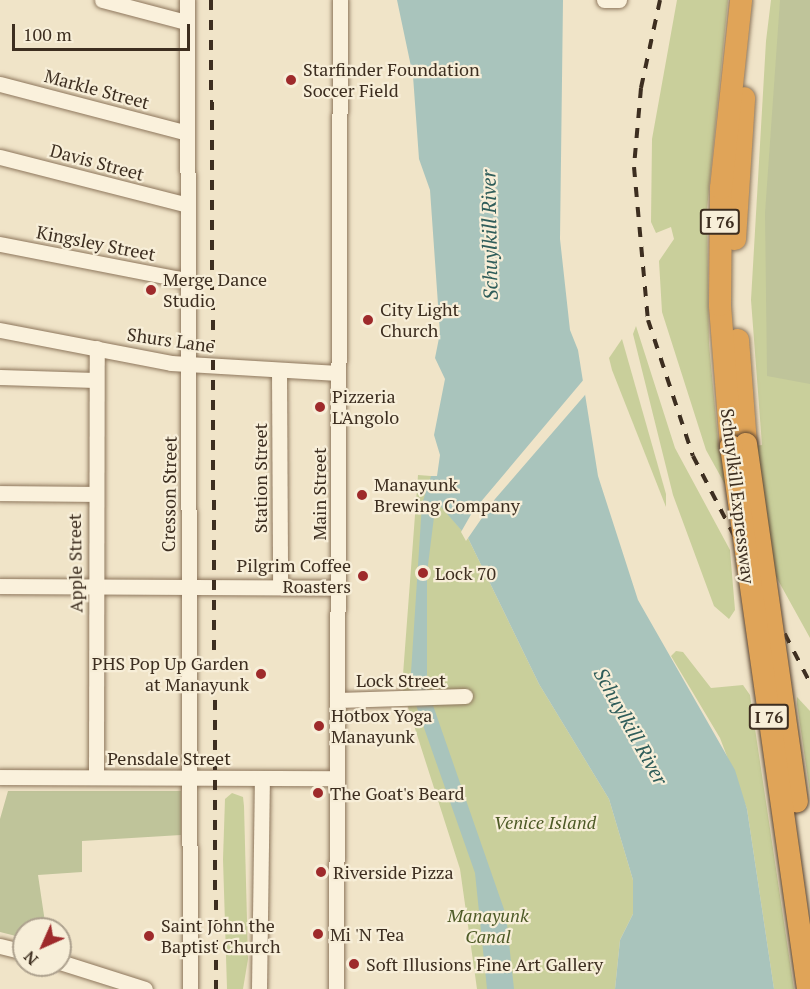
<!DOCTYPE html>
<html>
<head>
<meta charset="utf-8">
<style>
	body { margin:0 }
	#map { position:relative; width:810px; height:989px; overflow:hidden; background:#f0e4c8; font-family:"PT Serif",serif }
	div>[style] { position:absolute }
	.green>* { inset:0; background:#c9cf9b }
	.cemetery>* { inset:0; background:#bfc49a }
	.water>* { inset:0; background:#a9c4bc }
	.pier>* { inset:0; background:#f0e4c8 }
	.roads { filter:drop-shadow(0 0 2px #8d765c) drop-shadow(0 0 2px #8d765c) }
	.minor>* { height:15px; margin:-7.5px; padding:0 7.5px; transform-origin:7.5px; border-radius:7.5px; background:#faf1dc }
	.highway>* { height:22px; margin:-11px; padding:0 11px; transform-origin:11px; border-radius:11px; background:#e0a458 }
	.rail>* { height:4px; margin-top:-2px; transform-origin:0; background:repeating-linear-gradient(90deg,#3d2e20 0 10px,transparent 0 20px) }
	.bridges { filter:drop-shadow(0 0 2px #5b4430) drop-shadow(0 0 2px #5b4430) }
	.highway-bridge>* { height:22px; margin:-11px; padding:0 11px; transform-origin:11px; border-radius:11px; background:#e0a458 }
	.dots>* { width:16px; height:16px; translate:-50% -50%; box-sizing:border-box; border:3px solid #f7eed8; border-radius:50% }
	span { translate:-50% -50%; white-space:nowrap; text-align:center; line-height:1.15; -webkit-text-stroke:4.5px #f7eed8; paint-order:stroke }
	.shield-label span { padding:2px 4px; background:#f7eed8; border:2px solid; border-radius:4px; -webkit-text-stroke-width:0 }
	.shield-label { font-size:16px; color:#3d2e20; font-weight:700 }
	.poi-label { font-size:18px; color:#3d2e20 }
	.left { translate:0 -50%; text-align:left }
	.right { translate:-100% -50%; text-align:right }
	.street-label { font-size:18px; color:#3d2e20 }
	.park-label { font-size:18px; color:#4d5a26; font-style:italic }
	.water-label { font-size:20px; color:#2f5d5a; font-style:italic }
	.north { position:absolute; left:12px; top:917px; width:60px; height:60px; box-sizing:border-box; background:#f7eed8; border:2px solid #ada18e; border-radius:50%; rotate:225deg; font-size:16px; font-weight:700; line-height:24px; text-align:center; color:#3d2e20 }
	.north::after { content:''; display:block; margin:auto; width:21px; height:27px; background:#9e2a2b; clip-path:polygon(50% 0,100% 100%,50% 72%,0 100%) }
	.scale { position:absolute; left:12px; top:24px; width:178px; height:27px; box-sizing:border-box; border:3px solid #3d2e20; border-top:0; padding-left:8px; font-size:18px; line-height:21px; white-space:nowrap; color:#3d2e20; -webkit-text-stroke:4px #f7eed8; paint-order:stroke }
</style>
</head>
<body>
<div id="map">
	<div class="green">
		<i style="clip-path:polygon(677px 0,728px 0,707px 209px,709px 344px,719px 450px,762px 445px,751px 300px,766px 41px,771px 0,810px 0,810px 638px,706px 450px,662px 312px,659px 261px,674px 239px,671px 227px,656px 233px,651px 222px,652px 139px)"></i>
		<i style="clip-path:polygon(636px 326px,675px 448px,730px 550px,735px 610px,729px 619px,714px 606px,673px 495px,633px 334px)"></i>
		<i style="clip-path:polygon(622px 339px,666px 494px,666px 507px,612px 370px,609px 358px)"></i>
		<i style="clip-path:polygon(418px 475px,431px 476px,433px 496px,468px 538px,539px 684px,609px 799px,633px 880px,633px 914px,620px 940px,615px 989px,477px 989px,460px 869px,402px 688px)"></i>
		<i style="clip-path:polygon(676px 651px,683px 652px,711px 688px,743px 685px,750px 695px,794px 989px,774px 989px,747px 809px,720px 738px,671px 656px)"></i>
		<i style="clip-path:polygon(797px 697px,810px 711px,810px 793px,797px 704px)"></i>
		<i style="clip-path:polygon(232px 793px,243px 797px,244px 806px,248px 959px,243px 989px,227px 989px,223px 859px,225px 799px)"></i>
	</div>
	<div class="cemetery">
		<i style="clip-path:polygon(780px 0,810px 0,810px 384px,767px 376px,765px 213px)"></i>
		<i style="clip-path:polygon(8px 791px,181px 791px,181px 835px,82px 841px,82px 872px,38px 875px,46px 929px,24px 929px,24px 938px,0 932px,0 819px)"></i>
	</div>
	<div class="water">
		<i style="clip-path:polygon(397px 0,563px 0,560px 239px,570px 330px,578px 350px,598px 476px,638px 600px,735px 770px,747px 809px,774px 989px,615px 989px,620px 940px,633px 914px,633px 880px,609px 799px,539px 684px,468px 538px,436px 501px,427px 573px,427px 688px,506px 915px,514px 989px,487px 989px,475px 873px,410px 688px,422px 504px,431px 476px,437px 476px,440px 455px,434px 435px,445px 379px,435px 358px,440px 333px,430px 190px,419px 159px,413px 76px)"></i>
	</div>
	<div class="pier">
		<i style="clip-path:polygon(585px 378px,585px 395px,495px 499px,466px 541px,461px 532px,473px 511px,480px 510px,479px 504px)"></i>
	</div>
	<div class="roads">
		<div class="minor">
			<i style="left:102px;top:0;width:87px;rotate:14.7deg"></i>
			<i style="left:187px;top:0;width:989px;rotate:89.83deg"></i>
			<i style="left:604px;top:0;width:15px"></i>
			<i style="left:0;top:84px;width:190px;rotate:14.6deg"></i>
			<i style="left:0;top:157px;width:190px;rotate:14.3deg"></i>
			<i style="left:0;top:244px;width:188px;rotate:11deg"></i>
			<i style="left:0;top:330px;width:174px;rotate:10.9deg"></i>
			<i style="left:171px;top:363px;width:167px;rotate:3.4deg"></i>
			<i style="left:279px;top:370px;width:217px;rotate:89.7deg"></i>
			<i style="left:0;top:377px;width:95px;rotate:1.8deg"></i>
			<i style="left:0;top:493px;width:94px;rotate:0.6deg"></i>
			<i style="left:0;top:586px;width:338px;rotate:0.3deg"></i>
			<i style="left:337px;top:700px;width:128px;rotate:-1.8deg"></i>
			<i style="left:0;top:777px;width:337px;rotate:0.2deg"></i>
			<i style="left:96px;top:777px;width:429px;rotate:-89.9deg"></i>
			<i style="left:0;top:946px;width:25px;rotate:14deg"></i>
			<i style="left:60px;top:962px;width:89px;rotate:17.6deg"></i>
			<i style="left:259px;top:989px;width:211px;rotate:-89.2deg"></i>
			<i style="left:336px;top:989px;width:989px;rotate:-89.77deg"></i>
		</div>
		<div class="highway">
			<i style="left:735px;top:239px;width:141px;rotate:-86.3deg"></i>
			<i style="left:738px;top:340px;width:104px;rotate:85.6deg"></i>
			<i style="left:731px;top:446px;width:141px;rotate:-94.5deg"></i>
			<i style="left:720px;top:305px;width:117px;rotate:-89.5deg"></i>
			<i style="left:721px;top:188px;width:189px;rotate:-83.9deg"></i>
		</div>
	</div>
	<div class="rail">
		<i style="left:211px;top:0;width:989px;rotate:89.71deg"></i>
		<i style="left:660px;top:0;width:90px;rotate:102.2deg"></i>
		<i style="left:641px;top:88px;width:79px;rotate:95.1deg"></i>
		<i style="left:634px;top:167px;width:154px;rotate:84.8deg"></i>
		<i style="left:648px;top:320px;width:143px;rotate:71.7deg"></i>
		<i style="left:693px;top:456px;width:255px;rotate:62.7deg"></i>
	</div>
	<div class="bridges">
		<div class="highway-bridge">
			<i style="left:746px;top:444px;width:361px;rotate:81.9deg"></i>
			<i style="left:731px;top:446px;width:548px;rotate:81.93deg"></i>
		</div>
	</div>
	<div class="dots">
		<i style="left:291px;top:80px;background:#9e2a2b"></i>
		<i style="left:151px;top:290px;background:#9e2a2b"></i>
		<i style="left:368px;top:320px;background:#9e2a2b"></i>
		<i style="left:320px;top:407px;background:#9e2a2b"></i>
		<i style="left:362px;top:495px;background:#9e2a2b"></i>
		<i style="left:423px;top:573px;background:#9e2a2b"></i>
		<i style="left:363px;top:576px;background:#9e2a2b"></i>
		<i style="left:261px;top:674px;background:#9e2a2b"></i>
		<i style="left:319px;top:726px;background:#9e2a2b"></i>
		<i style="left:318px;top:793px;background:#9e2a2b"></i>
		<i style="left:321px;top:872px;background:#9e2a2b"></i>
		<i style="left:318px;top:934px;background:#9e2a2b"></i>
		<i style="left:149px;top:936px;background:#9e2a2b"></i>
		<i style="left:354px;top:964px;background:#9e2a2b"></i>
	</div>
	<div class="shield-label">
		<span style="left:720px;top:222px">I 76</span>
		<span style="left:769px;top:717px">I 76</span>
	</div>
	<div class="poi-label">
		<span class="left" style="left:303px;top:80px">Starfinder Foundation<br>Soccer Field</span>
		<span class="left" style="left:163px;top:290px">Merge Dance<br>Studio</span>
		<span class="left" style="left:380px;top:320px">City Light<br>Church</span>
		<span class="left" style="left:332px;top:407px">Pizzeria<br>L'Angolo</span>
		<span class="left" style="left:374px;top:495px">Manayunk<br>Brewing Company</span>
		<span class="right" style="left:351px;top:576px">Pilgrim Coffee<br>Roasters</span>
		<span class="left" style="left:435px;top:573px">Lock 70</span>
		<span class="right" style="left:249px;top:674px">PHS Pop Up Garden<br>at Manayunk</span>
		<span class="left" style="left:331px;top:726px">Hotbox Yoga<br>Manayunk</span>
		<span class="left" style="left:330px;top:793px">The Goat's Beard</span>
		<span class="left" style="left:333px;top:872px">Riverside Pizza</span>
		<span class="left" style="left:161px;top:936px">Saint John the<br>Baptist Church</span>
		<span class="left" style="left:330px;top:934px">Mi 'N Tea</span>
		<span class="left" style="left:366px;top:964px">Soft Illusions Fine Art Gallery</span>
	</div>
	<div class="street-label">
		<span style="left:97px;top:89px;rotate:15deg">Markle Street</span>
		<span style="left:97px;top:162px;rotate:15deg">Davis Street</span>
		<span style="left:96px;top:243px;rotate:11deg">Kingsley Street</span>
		<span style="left:171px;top:340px;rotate:8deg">Shurs Lane</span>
		<span style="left:260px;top:478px;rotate:-90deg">Station Street</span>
		<span style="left:169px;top:494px;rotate:-89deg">Cresson Street</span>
		<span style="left:319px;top:494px;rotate:-90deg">Main Street</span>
		<span style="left:738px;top:496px;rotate:83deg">Schuylkill Expressway</span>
		<span style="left:75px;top:563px;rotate:-91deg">Apple Street</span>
		<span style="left:401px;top:680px">Lock Street</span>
		<span style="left:169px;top:758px">Pensdale Street</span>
	</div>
	<div class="park-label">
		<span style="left:545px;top:822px">Venice Island</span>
		<span style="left:488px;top:926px">Manayunk<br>Canal</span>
	</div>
	<div class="water-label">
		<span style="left:489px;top:235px;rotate:-91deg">Schuylkill River</span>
		<span style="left:631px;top:726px;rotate:61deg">Schuylkill River</span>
	</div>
	<div class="north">N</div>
	<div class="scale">100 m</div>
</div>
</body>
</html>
